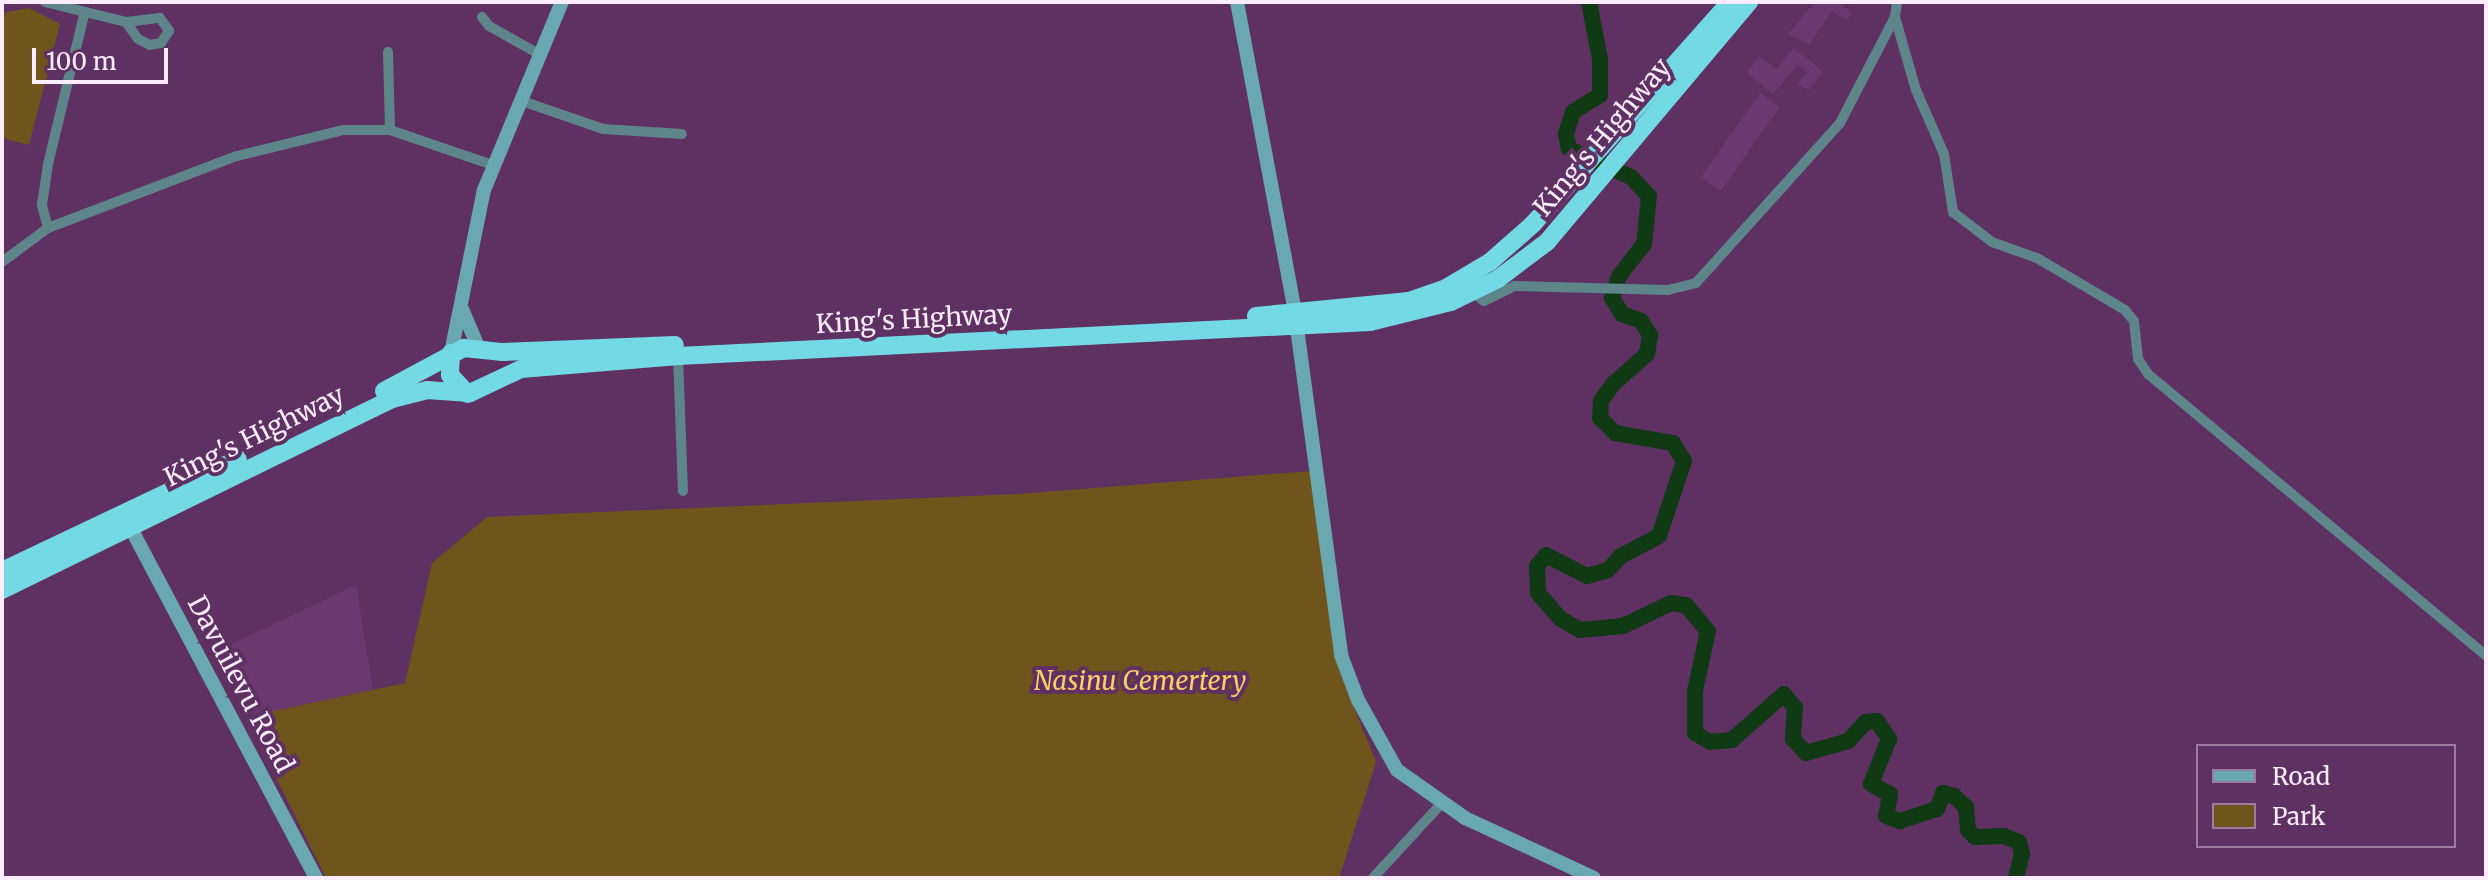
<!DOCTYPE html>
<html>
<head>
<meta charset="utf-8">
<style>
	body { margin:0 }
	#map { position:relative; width:2488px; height:880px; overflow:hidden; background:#5e3162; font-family:Merriweather,serif }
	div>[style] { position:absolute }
	.built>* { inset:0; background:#6b396f; transform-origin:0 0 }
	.green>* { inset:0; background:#6f551b }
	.river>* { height:16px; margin:-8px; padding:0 8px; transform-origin:8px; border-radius:8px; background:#103a13 }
	.street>* { height:10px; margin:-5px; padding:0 5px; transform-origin:5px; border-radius:5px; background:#5e8589 }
	.secondary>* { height:14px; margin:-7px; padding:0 7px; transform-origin:7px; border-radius:7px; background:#68a8ae }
	.highway>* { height:18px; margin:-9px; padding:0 9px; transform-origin:9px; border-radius:9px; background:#73dae5 }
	span { translate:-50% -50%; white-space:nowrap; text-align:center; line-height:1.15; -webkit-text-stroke:8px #5e3162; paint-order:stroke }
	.street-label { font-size:26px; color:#fcecfd }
	.park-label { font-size:26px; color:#fdcd68; font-style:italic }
	.frame { position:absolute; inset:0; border:4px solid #fcecfd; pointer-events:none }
	.legend { position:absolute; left:2196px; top:744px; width:260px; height:104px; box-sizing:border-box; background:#5e3162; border:2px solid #9d7ca0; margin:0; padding:10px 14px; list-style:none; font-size:24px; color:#fcecfd }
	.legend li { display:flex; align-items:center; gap:16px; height:40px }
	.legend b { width:40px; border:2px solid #9d7ca0 }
	.scale { position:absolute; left:32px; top:48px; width:136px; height:36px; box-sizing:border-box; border:4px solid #fcecfd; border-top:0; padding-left:10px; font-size:24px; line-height:28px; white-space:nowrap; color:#fcecfd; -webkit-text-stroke:6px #5e3162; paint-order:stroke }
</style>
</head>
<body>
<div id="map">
	<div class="built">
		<i style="clip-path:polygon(1815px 2px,1840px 2px,1852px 13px,1847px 20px,1832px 11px,1810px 44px,1788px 34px)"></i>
		<i style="clip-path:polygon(1794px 48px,1823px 72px,1809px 90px,1797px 84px,1807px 72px,1798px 65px,1773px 94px,1747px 73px,1759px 56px,1776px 69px)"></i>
		<i style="left:1760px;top:93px;width:24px;height:103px;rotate:35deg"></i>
		<i style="clip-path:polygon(356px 585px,373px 690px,246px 717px,217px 651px)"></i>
	</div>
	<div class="green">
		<i style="clip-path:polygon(29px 8px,60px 24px,29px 145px,2px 138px,2px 13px)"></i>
		<i style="clip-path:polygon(1311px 471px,1339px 671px,1376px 762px,1339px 878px,326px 878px,246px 717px,405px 683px,432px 563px,487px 517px,1018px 494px)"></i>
	</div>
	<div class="river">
		<i style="left:1589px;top:2px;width:58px;rotate:79.1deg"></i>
		<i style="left:1600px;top:59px;width:36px;rotate:90deg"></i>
		<i style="left:1600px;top:95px;width:32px;rotate:148deg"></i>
		<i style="left:1573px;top:112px;width:23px;rotate:108deg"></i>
		<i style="left:1566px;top:134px;width:15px;rotate:79deg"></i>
		<i style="left:1569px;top:149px;width:68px;rotate:24.3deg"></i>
		<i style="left:1631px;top:177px;width:26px;rotate:47deg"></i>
		<i style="left:1649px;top:196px;width:48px;rotate:95.9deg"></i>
		<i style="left:1644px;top:244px;width:41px;rotate:128deg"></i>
		<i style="left:1619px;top:276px;width:23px;rotate:108deg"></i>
		<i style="left:1612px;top:298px;width:19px;rotate:58deg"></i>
		<i style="left:1622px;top:314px;width:20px;rotate:20deg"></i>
		<i style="left:1641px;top:321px;width:17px;rotate:57deg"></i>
		<i style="left:1650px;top:335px;width:19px;rotate:99deg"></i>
		<i style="left:1647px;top:354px;width:45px;rotate:138.6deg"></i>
		<i style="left:1613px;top:384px;width:21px;rotate:125deg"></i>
		<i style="left:1601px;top:401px;width:17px;rotate:93deg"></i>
		<i style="left:1600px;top:418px;width:21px;rotate:45deg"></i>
		<i style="left:1615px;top:433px;width:59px;rotate:9.8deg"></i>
		<i style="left:1673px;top:443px;width:21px;rotate:59deg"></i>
		<i style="left:1684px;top:461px;width:79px;rotate:108.4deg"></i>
		<i style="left:1659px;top:536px;width:43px;rotate:152.2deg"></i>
		<i style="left:1621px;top:556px;width:19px;rotate:133deg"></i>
		<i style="left:1608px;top:570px;width:22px;rotate:164deg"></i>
		<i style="left:1587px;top:576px;width:46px;rotate:-152.9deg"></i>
		<i style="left:1546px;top:555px;width:14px;rotate:129deg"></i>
		<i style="left:1537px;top:566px;width:27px;rotate:88deg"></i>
		<i style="left:1538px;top:593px;width:35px;rotate:49deg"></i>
		<i style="left:1561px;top:619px;width:22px;rotate:30deg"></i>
		<i style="left:1580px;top:630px;width:43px;rotate:-5.3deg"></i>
		<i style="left:1623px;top:626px;width:53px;rotate:-25.6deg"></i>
		<i style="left:1671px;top:603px;width:15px;rotate:8deg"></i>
		<i style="left:1686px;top:605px;width:34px;rotate:50deg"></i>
		<i style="left:1708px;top:631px;width:61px;rotate:102.2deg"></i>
		<i style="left:1695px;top:691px;width:42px;rotate:90deg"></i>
		<i style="left:1695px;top:733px;width:17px;rotate:31deg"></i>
		<i style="left:1710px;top:742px;width:22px;rotate:-5deg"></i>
		<i style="left:1732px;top:740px;width:69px;rotate:-41.5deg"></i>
		<i style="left:1784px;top:694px;width:18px;rotate:52deg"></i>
		<i style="left:1795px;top:708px;width:31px;rotate:94deg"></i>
		<i style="left:1793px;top:739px;width:19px;rotate:47deg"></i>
		<i style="left:1806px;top:753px;width:44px;rotate:-15.9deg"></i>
		<i style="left:1848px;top:741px;width:26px;rotate:-47deg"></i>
		<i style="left:1866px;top:722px;width:11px;rotate:-5deg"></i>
		<i style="left:1877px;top:721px;width:22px;rotate:56deg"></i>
		<i style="left:1889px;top:739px;width:48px;rotate:111.8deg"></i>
		<i style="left:1871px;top:784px;width:21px;rotate:28deg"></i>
		<i style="left:1890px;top:794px;width:22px;rotate:100deg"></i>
		<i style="left:1886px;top:816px;width:15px;rotate:20deg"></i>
		<i style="left:1900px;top:821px;width:39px;rotate:-18deg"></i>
		<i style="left:1937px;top:809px;width:17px;rotate:-69deg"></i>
		<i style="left:1943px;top:793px;width:11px;rotate:15deg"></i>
		<i style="left:1954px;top:796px;width:16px;rotate:43deg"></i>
		<i style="left:1966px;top:807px;width:23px;rotate:85deg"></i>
		<i style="left:1968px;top:830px;width:10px;rotate:45deg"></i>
		<i style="left:1975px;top:837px;width:29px;rotate:-2deg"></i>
		<i style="left:2004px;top:836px;width:16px;rotate:22deg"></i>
		<i style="left:2019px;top:842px;width:12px;rotate:76deg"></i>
		<i style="left:2022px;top:854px;width:25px;rotate:104deg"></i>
	</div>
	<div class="street">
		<i style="left:45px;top:2px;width:83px;rotate:13.9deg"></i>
		<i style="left:126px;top:22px;width:34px;rotate:-7deg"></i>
		<i style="left:160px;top:18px;width:16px;rotate:55deg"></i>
		<i style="left:169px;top:31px;width:14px;rotate:124deg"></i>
		<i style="left:161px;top:43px;width:11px;rotate:170deg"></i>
		<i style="left:150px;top:45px;width:13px;rotate:-153deg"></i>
		<i style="left:138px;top:39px;width:21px;rotate:-125deg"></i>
		<i style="left:1897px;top:2px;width:15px;rotate:98deg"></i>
		<i style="left:1895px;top:17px;width:76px;rotate:74deg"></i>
		<i style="left:1916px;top:90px;width:70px;rotate:66.4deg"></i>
		<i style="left:1944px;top:154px;width:59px;rotate:81.2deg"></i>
		<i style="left:1953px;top:212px;width:49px;rotate:37.6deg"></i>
		<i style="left:1992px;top:242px;width:48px;rotate:19.6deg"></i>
		<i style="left:2037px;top:258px;width:102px;rotate:30.6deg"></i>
		<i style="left:2125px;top:310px;width:14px;rotate:51deg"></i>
		<i style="left:2134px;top:321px;width:38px;rotate:84deg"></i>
		<i style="left:2138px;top:359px;width:18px;rotate:56deg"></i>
		<i style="left:2148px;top:374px;width:440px;rotate:39.8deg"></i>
		<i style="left:482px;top:17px;width:11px;rotate:52deg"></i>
		<i style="left:489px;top:26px;width:57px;rotate:29.2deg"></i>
		<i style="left:388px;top:52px;width:78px;rotate:88.5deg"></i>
		<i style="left:519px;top:100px;width:89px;rotate:19deg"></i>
		<i style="left:603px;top:129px;width:79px;rotate:3.6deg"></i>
		<i style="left:48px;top:228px;width:202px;rotate:-20.9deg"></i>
		<i style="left:237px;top:156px;width:110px;rotate:-13.7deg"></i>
		<i style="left:344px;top:130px;width:46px"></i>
		<i style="left:390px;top:130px;width:109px;rotate:18.8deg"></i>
		<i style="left:2px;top:262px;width:57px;rotate:-36.5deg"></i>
		<i style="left:48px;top:228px;width:24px;rotate:-105deg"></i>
		<i style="left:42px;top:205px;width:41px;rotate:-81.7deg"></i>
		<i style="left:48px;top:164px;width:153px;rotate:-76.4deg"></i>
		<i style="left:1473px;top:292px;width:14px;rotate:39deg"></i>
		<i style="left:1484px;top:301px;width:34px;rotate:-26deg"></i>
		<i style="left:1515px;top:286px;width:153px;rotate:1.5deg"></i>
		<i style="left:1668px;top:290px;width:29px;rotate:-14deg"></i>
		<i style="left:1696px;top:283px;width:215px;rotate:-48deg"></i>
		<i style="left:1840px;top:123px;width:119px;rotate:-62.6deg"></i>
		<i style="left:678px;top:356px;width:135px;rotate:87.9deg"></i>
		<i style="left:1373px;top:878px;width:102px;rotate:-47.4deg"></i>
	</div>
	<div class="secondary">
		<i style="left:1237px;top:2px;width:316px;rotate:79.4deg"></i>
		<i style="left:1295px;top:313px;width:345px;rotate:82.3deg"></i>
		<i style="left:1341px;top:655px;width:48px;rotate:69.3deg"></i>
		<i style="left:1358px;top:700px;width:80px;rotate:60.9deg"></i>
		<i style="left:1397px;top:770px;width:83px;rotate:35.2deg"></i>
		<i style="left:1465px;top:818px;width:142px;rotate:24.9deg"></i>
		<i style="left:462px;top:309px;width:43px;rotate:67deg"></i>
		<i style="left:451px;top:353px;width:166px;rotate:-78.6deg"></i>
		<i style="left:484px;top:190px;width:204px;rotate:-67.5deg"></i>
		<i style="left:127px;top:521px;width:404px;rotate:62.1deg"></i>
	</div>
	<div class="highway">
		<i style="left:1256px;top:316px;width:154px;rotate:-5.6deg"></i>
		<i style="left:1409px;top:301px;width:39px;rotate:-19deg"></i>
		<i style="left:1446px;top:288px;width:51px;rotate:-30.6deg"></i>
		<i style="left:1490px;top:262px;width:57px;rotate:-41.5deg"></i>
		<i style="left:1533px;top:224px;width:297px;rotate:-48.4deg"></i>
		<i style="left:451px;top:353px;width:22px;rotate:93deg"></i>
		<i style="left:450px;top:375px;width:26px;rotate:47deg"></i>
		<i style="left:384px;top:391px;width:91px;rotate:-28.3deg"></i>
		<i style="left:464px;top:348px;width:39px;rotate:6deg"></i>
		<i style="left:503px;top:352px;width:172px;rotate:-2.3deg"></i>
		<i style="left:2px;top:571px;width:261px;rotate:-25.4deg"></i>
		<i style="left:2px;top:590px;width:434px;rotate:-26.1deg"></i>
		<i style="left:392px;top:399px;width:36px;rotate:-14deg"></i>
		<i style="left:427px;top:390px;width:43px;rotate:4deg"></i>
		<i style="left:470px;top:393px;width:56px;rotate:-25.2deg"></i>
		<i style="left:521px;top:369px;width:158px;rotate:-4.7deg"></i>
		<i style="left:678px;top:356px;width:693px;rotate:-2.81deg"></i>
		<i style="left:1370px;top:322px;width:83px;rotate:-13.9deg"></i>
		<i style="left:1451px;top:302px;width:52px;rotate:-26.1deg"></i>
		<i style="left:1498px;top:279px;width:61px;rotate:-37.1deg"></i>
		<i style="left:1547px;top:242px;width:314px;rotate:-49.9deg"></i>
	</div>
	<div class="street-label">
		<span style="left:1602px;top:137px;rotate:-50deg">King's Highway</span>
		<span style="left:914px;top:319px;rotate:-3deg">King's Highway</span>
		<span style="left:254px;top:436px;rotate:-26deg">King's Highway</span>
		<span style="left:241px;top:684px;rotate:62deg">Davuilevu Road</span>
	</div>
	<div class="park-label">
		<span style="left:1140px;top:681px">Nasinu Cemertery</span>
	</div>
	<div class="frame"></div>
	<ul class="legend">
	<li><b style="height:10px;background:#68a8ae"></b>Road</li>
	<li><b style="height:22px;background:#6f551b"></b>Park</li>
	</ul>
	<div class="scale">100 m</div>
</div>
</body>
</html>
